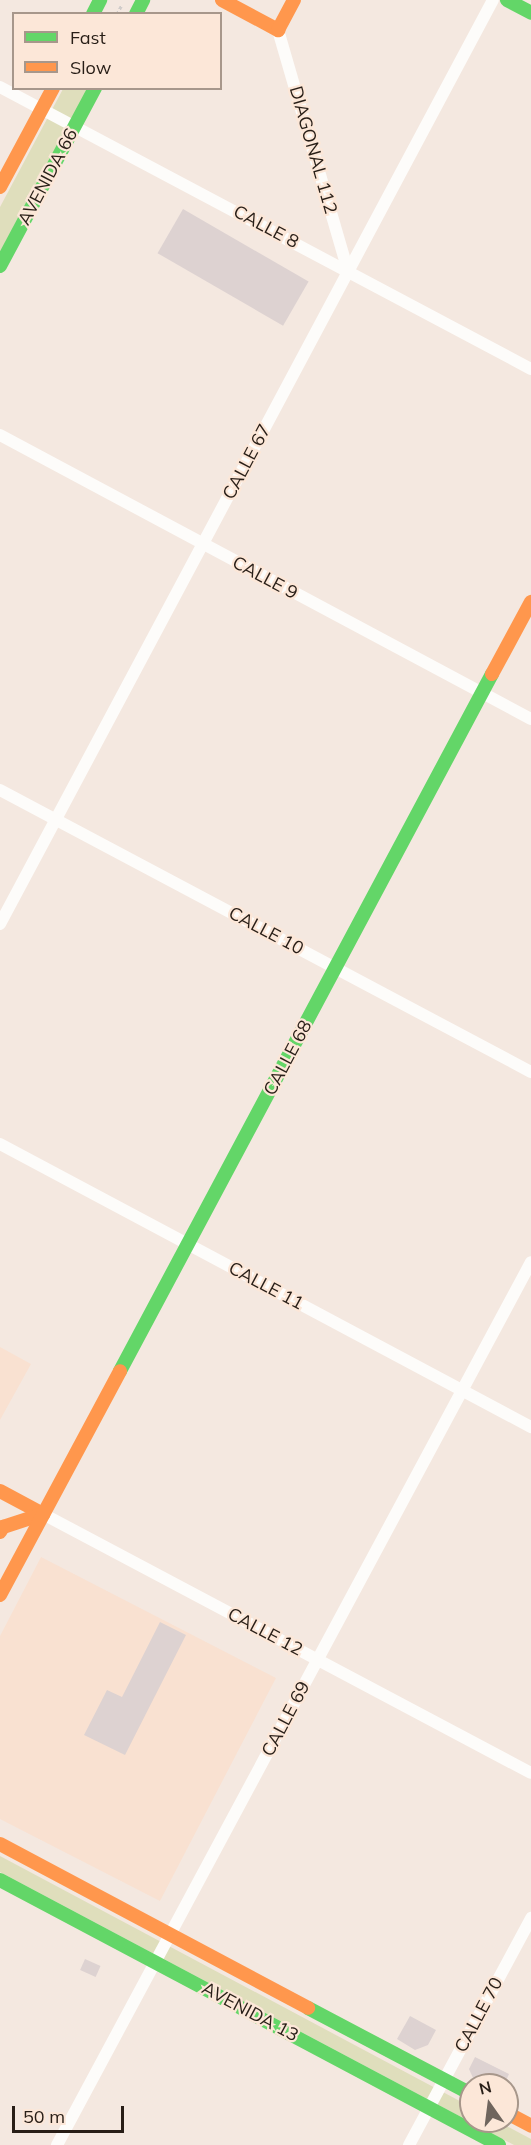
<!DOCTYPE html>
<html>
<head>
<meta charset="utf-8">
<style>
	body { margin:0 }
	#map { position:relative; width:531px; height:2145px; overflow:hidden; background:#f4e8e0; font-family:Mulish,sans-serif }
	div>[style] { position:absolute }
	.built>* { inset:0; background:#f9e1d1 }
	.green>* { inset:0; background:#dfdebc }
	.building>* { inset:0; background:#ddd2d1; transform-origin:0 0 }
	.path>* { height:3px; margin-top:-1.5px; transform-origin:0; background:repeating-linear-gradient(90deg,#d0ccca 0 3px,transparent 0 6px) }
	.street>* { height:12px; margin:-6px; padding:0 6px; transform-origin:6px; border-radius:6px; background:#fdfcfa }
	.fast>* { height:14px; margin:-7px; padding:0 7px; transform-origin:7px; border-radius:7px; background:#63d668 }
	.slow>* { height:14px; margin:-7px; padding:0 7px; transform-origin:7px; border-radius:7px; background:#ff974d }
	span { translate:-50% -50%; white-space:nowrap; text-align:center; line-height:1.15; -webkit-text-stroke:4.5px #fce7d8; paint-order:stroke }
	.street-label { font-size:18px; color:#281e17 }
	.legend { position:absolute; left:12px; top:12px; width:210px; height:78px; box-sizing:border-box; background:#fce7d8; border:2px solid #a7978b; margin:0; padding:8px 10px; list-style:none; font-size:18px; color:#281e17 }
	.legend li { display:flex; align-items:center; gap:12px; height:30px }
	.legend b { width:30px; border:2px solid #a7978b }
	.north { position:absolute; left:459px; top:2073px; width:60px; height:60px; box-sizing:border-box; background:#fce7d8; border:2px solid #a7978b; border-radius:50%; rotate:346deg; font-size:16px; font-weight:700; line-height:24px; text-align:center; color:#281e17 }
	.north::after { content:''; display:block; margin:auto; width:21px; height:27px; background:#6f655d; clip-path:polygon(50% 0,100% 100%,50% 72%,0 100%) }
	.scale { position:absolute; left:12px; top:2106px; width:112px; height:27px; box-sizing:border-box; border:3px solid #281e17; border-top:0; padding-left:8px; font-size:18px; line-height:21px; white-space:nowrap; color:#281e17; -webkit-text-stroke:4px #fce7d8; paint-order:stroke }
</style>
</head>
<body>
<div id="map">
	<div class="built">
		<i style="clip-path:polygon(0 1347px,31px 1364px,0 1420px)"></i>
		<i style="clip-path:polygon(41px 1557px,276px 1678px,160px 1901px,0 1819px,0 1636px)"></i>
	</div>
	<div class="green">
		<i style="clip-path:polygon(63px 89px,88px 89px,0 252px,0 207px)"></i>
		<i style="clip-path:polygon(0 1856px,471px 2107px,471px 2121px,497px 2121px,531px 2139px,531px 2145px,514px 2145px,0 1872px)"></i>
	</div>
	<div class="building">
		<i style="left:183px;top:209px;width:145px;height:51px;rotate:30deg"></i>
		<i style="clip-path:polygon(160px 1622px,186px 1635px,125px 1755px,84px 1735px,107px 1690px,122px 1697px)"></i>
		<i style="left:85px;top:1959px;width:17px;height:12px;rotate:24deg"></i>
		<i style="clip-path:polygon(410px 2016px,436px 2030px,428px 2045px,415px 2050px,397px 2039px)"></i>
		<i style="clip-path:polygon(475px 2057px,509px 2074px,504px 2085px,486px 2085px,473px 2078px,469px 2069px)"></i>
	</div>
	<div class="path">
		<i style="left:117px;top:14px;width:11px;rotate:-63deg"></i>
	</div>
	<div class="street">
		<i style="left:278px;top:30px;width:251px;rotate:73.8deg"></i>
		<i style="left:0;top:87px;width:601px;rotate:27.97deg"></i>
		<i style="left:0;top:435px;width:602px;rotate:28.14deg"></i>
		<i style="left:0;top:790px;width:601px;rotate:27.97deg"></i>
		<i style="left:0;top:924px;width:1047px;rotate:-61.92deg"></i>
		<i style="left:0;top:1144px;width:602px;rotate:28.06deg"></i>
		<i style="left:43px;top:1514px;width:552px;rotate:27.96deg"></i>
		<i style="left:57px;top:2145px;width:1002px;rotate:-61.77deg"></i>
		<i style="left:409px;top:2145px;width:258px;rotate:-61.7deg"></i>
	</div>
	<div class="fast">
		<i style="left:507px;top:0;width:27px;rotate:28deg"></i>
		<i style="left:93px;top:14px;width:16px;rotate:-63deg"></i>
		<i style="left:136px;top:14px;width:16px;rotate:-63deg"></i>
		<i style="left:0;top:266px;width:202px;rotate:-61.9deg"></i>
		<i style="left:120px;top:1371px;width:790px;rotate:-61.91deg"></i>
		<i style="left:0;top:1880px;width:565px;rotate:27.97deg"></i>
		<i style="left:308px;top:2008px;width:184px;rotate:27.8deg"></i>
	</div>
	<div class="slow">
		<i style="left:222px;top:0;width:64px;rotate:28.2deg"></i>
		<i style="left:278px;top:30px;width:34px;rotate:-62deg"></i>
		<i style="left:0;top:187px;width:112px;rotate:-61.8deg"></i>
		<i style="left:492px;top:674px;width:82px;rotate:-61.6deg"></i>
		<i style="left:0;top:1491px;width:49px;rotate:28.1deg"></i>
		<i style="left:0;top:1532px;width:6px;rotate:-59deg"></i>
		<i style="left:3px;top:1527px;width:42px;rotate:-18deg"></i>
		<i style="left:0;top:1595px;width:254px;rotate:-61.8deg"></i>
		<i style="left:0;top:1844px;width:349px;rotate:28deg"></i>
		<i style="left:507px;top:2113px;width:27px;rotate:28deg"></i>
	</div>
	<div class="street-label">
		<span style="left:313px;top:150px;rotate:74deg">DIAGONAL 112</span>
		<span style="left:48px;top:177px;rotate:-62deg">AVENIDA 66</span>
		<span style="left:266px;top:227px;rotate:28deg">CALLE 8</span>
		<span style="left:247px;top:462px;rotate:-62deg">CALLE 67</span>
		<span style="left:265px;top:578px;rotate:28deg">CALLE 9</span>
		<span style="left:266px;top:931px;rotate:28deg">CALLE 10</span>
		<span style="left:288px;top:1058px;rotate:-62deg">CALLE 68</span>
		<span style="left:266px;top:1286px;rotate:28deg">CALLE 11</span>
		<span style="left:265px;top:1632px;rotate:28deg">CALLE 12</span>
		<span style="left:286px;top:1719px;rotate:-62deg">CALLE 69</span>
		<span style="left:250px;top:2012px;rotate:28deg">AVENIDA 13</span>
		<span style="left:479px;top:2015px;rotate:-62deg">CALLE 70</span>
	</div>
	<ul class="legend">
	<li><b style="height:8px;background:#63d668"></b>Fast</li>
	<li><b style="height:8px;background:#ff974d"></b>Slow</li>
	</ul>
	<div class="north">N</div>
	<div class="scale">50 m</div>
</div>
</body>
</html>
